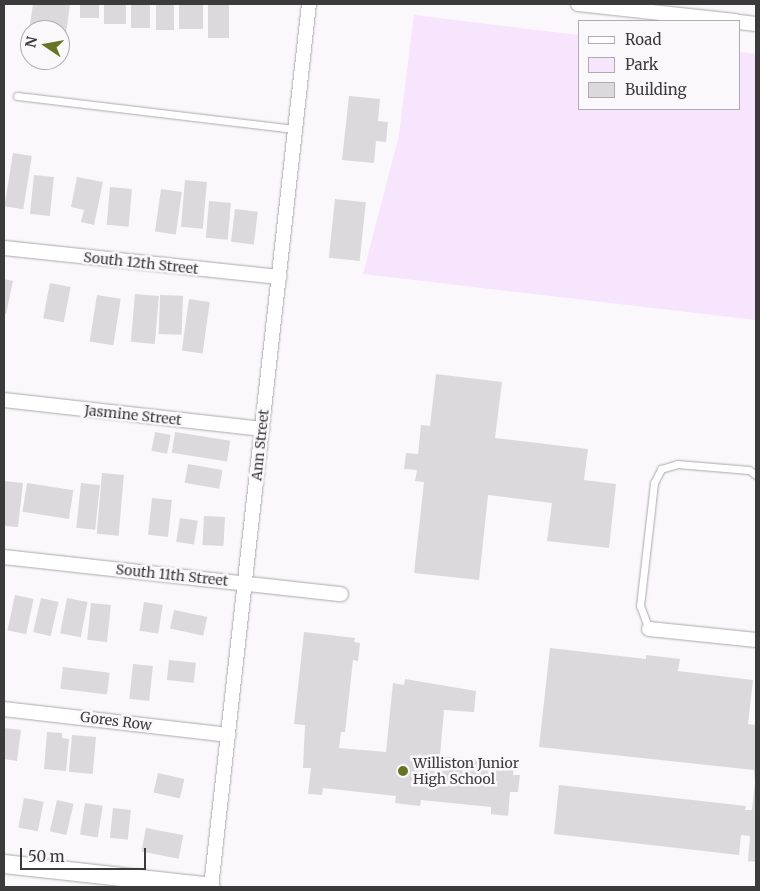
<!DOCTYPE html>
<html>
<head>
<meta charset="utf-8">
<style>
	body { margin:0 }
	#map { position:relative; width:760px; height:891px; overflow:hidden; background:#faf8fb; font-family:Merriweather,serif }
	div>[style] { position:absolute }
	.green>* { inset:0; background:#f7e4fd }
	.building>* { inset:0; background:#dbd9db; transform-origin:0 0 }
	.roads { filter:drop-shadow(0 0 1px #aaa8ab) drop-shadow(0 0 1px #aaa8ab) }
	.service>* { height:7px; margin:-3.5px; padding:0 3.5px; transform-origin:3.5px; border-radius:3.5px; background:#fff }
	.minor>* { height:14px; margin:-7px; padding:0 7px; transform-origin:7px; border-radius:7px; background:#fff }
	.tertiary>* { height:18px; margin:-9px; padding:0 9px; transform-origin:9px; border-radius:9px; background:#fff }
	.dots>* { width:14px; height:14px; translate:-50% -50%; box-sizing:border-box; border:2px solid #faf8fb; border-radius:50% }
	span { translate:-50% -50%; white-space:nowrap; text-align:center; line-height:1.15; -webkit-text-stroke:5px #faf8fb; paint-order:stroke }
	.street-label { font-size:14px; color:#3b3b3c }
	.poi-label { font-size:14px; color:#3b3b3c }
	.left { translate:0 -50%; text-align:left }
	.frame { position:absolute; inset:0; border:5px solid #3b3b3c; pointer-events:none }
	.legend { position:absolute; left:578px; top:20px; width:162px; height:90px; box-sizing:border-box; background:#faf8fb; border:1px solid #aeacaf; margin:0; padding:6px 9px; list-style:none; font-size:15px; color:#3b3b3c }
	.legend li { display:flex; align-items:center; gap:10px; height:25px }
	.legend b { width:25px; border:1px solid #aeacaf }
	.north { position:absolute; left:20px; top:20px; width:50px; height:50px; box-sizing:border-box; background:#faf8fb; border:1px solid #aeacaf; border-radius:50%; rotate:282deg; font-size:14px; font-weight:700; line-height:20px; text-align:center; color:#3b3b3c }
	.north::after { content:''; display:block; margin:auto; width:18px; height:22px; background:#657522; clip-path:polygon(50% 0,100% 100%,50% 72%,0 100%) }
	.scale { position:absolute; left:20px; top:848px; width:126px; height:22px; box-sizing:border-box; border:2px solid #3b3b3c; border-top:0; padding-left:6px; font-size:15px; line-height:18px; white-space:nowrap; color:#3b3b3c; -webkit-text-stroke:4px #faf8fb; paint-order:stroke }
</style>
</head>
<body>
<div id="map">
	<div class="green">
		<i style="clip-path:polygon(414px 15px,579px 35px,579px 109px,739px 109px,739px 52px,756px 54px,756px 320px,363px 274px,399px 135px)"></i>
	</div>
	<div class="building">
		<i style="clip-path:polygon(33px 4px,70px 4px,66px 34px,60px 33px,60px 30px,29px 30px)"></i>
		<i style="left:80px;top:4px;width:19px;height:14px"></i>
		<i style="left:104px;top:4px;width:22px;height:20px"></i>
		<i style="left:131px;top:4px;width:19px;height:24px"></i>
		<i style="left:156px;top:4px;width:18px;height:26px"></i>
		<i style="left:179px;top:4px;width:24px;height:25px"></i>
		<i style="left:208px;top:4px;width:21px;height:34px"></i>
		<i style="clip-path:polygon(349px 96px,380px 99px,378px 121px,388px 122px,386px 142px,376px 141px,374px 163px,342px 160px)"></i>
		<i style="left:13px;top:153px;width:19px;height:54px;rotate:9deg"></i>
		<i style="left:34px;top:175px;width:20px;height:39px;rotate:6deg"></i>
		<i style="clip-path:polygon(77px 177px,103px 182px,94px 225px,81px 222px,84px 210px,71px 207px)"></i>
		<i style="left:185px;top:180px;width:22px;height:47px;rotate:5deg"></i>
		<i style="left:110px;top:187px;width:22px;height:38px;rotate:5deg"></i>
		<i style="left:161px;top:189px;width:21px;height:43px;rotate:8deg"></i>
		<i style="left:335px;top:199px;width:31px;height:59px;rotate:6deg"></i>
		<i style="left:209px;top:201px;width:22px;height:37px;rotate:5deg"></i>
		<i style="left:235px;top:209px;width:23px;height:33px;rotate:7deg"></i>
		<i style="clip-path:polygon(4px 279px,13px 281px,6px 314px,4px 314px)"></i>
		<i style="left:50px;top:283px;width:21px;height:36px;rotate:11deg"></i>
		<i style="left:135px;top:294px;width:24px;height:48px;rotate:5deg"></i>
		<i style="left:97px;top:295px;width:24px;height:47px;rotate:9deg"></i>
		<i style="left:160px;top:295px;width:23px;height:39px;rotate:2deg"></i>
		<i style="left:189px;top:299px;width:21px;height:52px;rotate:8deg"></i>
		<i style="clip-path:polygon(436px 374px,502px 382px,495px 438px,588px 449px,584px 480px,616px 484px,609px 548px,547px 541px,552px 503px,488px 495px,479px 580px,414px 573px,424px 482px,415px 481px,417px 470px,404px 469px,406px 453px,418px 454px,421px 425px,430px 426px)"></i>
		<i style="left:155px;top:432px;width:16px;height:19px;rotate:11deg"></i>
		<i style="left:175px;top:432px;width:56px;height:21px;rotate:9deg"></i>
		<i style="left:188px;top:464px;width:35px;height:19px;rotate:10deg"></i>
		<i style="left:102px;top:473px;width:22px;height:61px;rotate:5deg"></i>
		<i style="clip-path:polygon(4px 481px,23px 483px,18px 527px,4px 526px)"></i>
		<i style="left:27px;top:483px;width:47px;height:29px;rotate:9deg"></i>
		<i style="left:81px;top:483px;width:19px;height:45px;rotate:6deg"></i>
		<i style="left:152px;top:498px;width:20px;height:37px;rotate:6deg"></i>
		<i style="left:204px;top:516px;width:21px;height:29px;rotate:3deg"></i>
		<i style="left:180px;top:518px;width:18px;height:24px;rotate:9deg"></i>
		<i style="left:15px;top:595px;width:19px;height:36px;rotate:12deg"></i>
		<i style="left:41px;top:598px;width:18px;height:35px;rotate:13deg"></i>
		<i style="left:67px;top:598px;width:21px;height:36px;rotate:11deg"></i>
		<i style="left:144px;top:602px;width:19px;height:29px;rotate:9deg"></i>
		<i style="left:91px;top:603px;width:20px;height:37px;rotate:6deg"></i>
		<i style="left:174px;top:610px;width:34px;height:19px;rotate:12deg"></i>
		<i style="clip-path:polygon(304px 632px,355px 638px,354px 642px,360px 643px,358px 661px,353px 660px,345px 732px,341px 732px,339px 748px,386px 752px,393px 683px,404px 685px,405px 679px,476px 691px,474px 712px,444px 710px,440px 756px,514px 763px,513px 775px,520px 775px,518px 792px,510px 792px,508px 816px,491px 814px,491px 807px,421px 800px,420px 806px,395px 803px,396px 796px,323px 788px,322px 795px,308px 794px,311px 768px,303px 768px,305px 725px,294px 724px)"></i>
		<i style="clip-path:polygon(550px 648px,646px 659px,646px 655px,680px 659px,678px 671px,753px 680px,748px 724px,756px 725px,756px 862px,748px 861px,750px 836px,741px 835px,739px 855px,554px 834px,559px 785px,746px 806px,745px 810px,752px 810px,755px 782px,754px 770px,539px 747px)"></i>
		<i style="left:169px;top:660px;width:27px;height:20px;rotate:6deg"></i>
		<i style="left:133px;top:664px;width:20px;height:35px;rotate:6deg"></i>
		<i style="left:63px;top:667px;width:47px;height:22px;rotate:7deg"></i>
		<i style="clip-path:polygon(4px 728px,21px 730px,17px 761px,4px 759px)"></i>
		<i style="clip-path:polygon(47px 732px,62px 733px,62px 738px,69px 739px,66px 771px,44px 769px)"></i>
		<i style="left:72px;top:735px;width:24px;height:37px;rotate:5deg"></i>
		<i style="left:158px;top:773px;width:27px;height:20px;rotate:13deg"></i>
		<i style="left:24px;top:798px;width:20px;height:30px;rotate:11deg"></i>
		<i style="left:57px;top:800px;width:17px;height:32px;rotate:13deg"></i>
		<i style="left:85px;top:803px;width:18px;height:32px;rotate:9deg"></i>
		<i style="left:113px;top:808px;width:18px;height:30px;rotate:6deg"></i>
		<i style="left:146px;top:828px;width:38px;height:24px;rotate:11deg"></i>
	</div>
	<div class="roads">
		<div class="service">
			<i style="left:17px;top:96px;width:280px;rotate:6.8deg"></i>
			<i style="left:649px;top:629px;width:25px;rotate:-111deg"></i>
			<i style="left:640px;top:606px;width:124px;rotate:-83.5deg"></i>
			<i style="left:654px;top:483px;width:16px;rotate:-63deg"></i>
			<i style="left:661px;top:469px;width:17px;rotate:-17deg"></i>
			<i style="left:677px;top:464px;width:72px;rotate:4.8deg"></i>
			<i style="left:749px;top:470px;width:9px;rotate:36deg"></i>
		</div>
		<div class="minor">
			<i style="left:578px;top:4px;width:158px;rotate:6.2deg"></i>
			<i style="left:739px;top:22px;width:17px;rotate:7deg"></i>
			<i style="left:4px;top:248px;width:277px;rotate:6deg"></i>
			<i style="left:4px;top:400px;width:260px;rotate:6.4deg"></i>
			<i style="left:4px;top:557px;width:339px;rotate:6.3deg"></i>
			<i style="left:649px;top:629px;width:108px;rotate:5.9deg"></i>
			<i style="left:4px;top:709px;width:226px;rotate:6.6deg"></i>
			<i style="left:211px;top:887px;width:888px;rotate:-83.67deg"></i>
		</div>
		<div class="tertiary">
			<i style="left:4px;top:864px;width:208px;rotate:6.3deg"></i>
		</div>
	</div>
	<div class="dots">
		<i style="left:403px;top:771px;background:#657522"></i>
	</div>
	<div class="street-label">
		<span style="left:141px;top:263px;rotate:6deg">South 12th Street</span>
		<span style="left:133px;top:415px;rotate:6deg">Jasmine Street</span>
		<span style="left:260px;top:445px;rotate:-84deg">Ann Street</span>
		<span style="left:172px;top:575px;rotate:6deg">South 11th Street</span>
		<span style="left:116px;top:721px;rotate:7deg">Gores Row</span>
	</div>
	<div class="poi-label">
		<span class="left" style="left:413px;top:771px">Williston Junior<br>High School</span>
	</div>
	<div class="frame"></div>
	<ul class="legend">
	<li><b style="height:6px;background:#fff"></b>Road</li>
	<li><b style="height:14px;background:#f7e4fd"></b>Park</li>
	<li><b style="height:14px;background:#dbd9db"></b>Building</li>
	</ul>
	<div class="north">N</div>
	<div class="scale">50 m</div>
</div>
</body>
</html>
